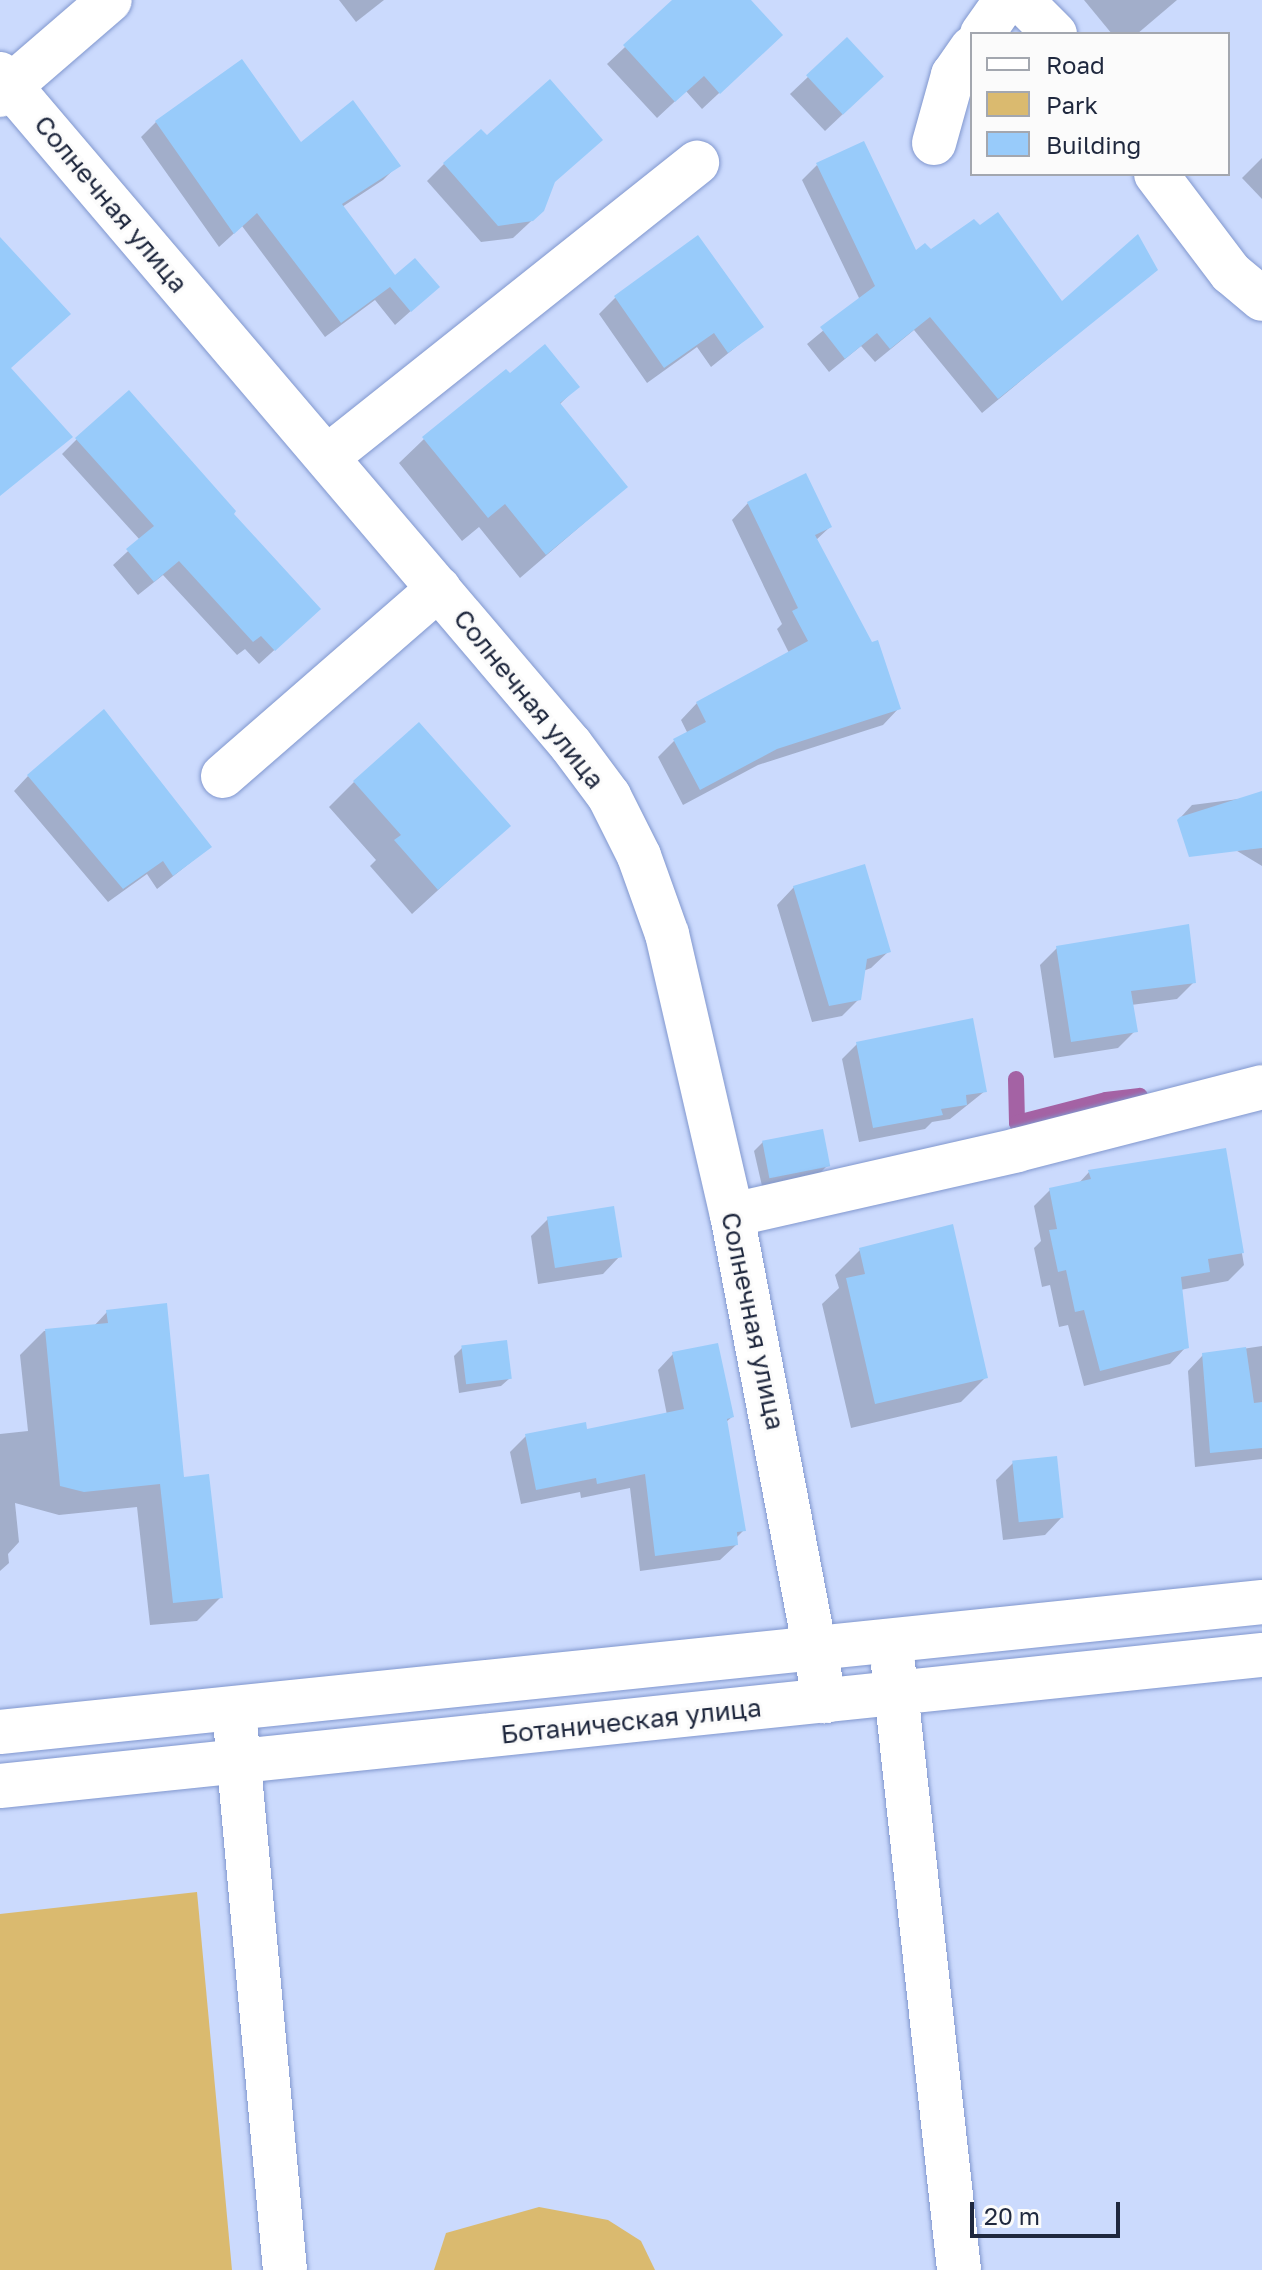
<!DOCTYPE html>
<html>
<head>
<meta charset="utf-8">
<style>
	body { margin:0 }
	#map { position:relative; width:1262px; height:2270px; overflow:hidden; background:#cbdafd; font-family:"Golos Text",sans-serif }
	div>[style] { position:absolute }
	.green>* { inset:0; background:#daba6f }
	.shadow>* { inset:0; background:#0003 }
	.stream>* { height:16px; margin:-8px; padding:0 8px; transform-origin:8px; border-radius:8px; background:#a462a4 }
	.building>* { inset:0; background:#98cbfa; transform-origin:0 0 }
	.roads { filter:drop-shadow(0 0 2px #8197ce) drop-shadow(0 0 2px #8197ce) }
	.minor>* { height:44px; margin:-22px; padding:0 22px; transform-origin:22px; border-radius:22px; background:#fff }
	span { translate:-50% -50%; white-space:nowrap; text-align:center; line-height:1.15; -webkit-text-stroke:6px #fbfbfb; paint-order:stroke }
	.street-label { font-size:26px; color:#1f283e }
	.legend { position:absolute; left:970px; top:32px; width:260px; height:144px; box-sizing:border-box; background:#fbfbfb; border:2px solid #a3a7af; margin:0; padding:10px 14px; list-style:none; font-size:24px; color:#1f283e }
	.legend li { display:flex; align-items:center; gap:16px; height:40px }
	.legend b { width:40px; border:2px solid #a3a7af }
	.scale { position:absolute; left:970px; top:2202px; width:150px; height:36px; box-sizing:border-box; border:4px solid #1f283e; border-top:0; padding-left:10px; font-size:24px; line-height:28px; white-space:nowrap; color:#1f283e; -webkit-text-stroke:6px #fbfbfb; paint-order:stroke }
</style>
</head>
<body>
<div id="map">
	<div class="green">
		<i style="clip-path:polygon(197px 1892px,232px 2270px,0 2270px,0 1914px)"></i>
		<i style="clip-path:polygon(539px 2207px,608px 2220px,641px 2241px,655px 2270px,434px 2270px,446px 2233px)"></i>
	</div>
	<div class="shadow">
		<i style="clip-path:polygon(339px 0,384px 0,356px 22px)"></i>
		<i style="clip-path:polygon(675px 0,748px 0,763px 52px,702px 109px,686px 91px,657px 118px,607px 64px)"></i>
		<i style="clip-path:polygon(1084px 0,1177px 0,1137px 34px,1112px 34px)"></i>
		<i style="clip-path:polygon(847px 40px,864px 94px,825px 131px,790px 94px)"></i>
		<i style="clip-path:polygon(156px 122px,398px 165px,383px 180px,342px 207px,395px 278px,422px 301px,395px 325px,375px 300px,325px 337px,242px 226px,219px 247px,141px 137px)"></i>
		<i style="clip-path:polygon(1262px 158px,1262px 199px,1242px 178px)"></i>
		<i style="clip-path:polygon(444px 164px,552px 184px,543px 210px,513px 238px,481px 242px,427px 181px)"></i>
		<i style="clip-path:polygon(817px 165px,915px 253px,930px 252px,1062px 304px,1156px 269px,982px 413px,914px 330px,875px 362px,861px 346px,829px 372px,807px 344px,860px 300px,802px 180px)"></i>
		<i style="clip-path:polygon(698px 238px,761px 327px,711px 367px,697px 347px,647px 383px,599px 314px,615px 298px)"></i>
		<i style="clip-path:polygon(509px 376px,578px 386px,559px 405px,626px 487px,520px 578px,479px 527px,462px 541px,399px 463px,424px 439px)"></i>
		<i style="clip-path:polygon(77px 439px,231px 514px,304px 623px,259px 664px,245px 649px,237px 655px,163px 575px,138px 595px,113px 565px,140px 540px,62px 454px)"></i>
		<i style="clip-path:polygon(748px 503px,830px 527px,815px 541px,899px 708px,883px 725px,758px 765px,683px 805px,658px 757px,674px 741px,688px 734px,681px 720px,697px 703px,789px 653px,777px 629px,782px 624px,732px 520px)"></i>
		<i style="clip-path:polygon(28px 776px,210px 847px,157px 889px,147px 874px,108px 902px,14px 791px)"></i>
		<i style="clip-path:polygon(354px 782px,508px 826px,412px 914px,370px 866px,376px 860px,329px 807px)"></i>
		<i style="clip-path:polygon(1262px 796px,1262px 866px,1181px 817px,1192px 805px)"></i>
		<i style="clip-path:polygon(794px 887px,889px 951px,871px 968px,863px 971px,859px 999px,842px 1016px,812px 1022px,777px 905px)"></i>
		<i style="clip-path:polygon(1057px 948px,1194px 982px,1177px 999px,1131px 1005px,1135px 1031px,1118px 1048px,1054px 1058px,1040px 965px)"></i>
		<i style="clip-path:polygon(857px 1044px,985px 1091px,950px 1119px,932px 1122px,925px 1129px,859px 1142px,842px 1059px)"></i>
		<i style="clip-path:polygon(763px 1142px,828px 1165px,819px 1174px,762px 1186px,754px 1151px)"></i>
		<i style="clip-path:polygon(1224px 1150px,1244px 1265px,1228px 1281px,1180px 1290px,1186px 1347px,1170px 1364px,1084px 1386px,1068px 1325px,1059px 1327px,1050px 1285px,1042px 1287px,1034px 1248px,1041px 1241px,1034px 1206px,1050px 1190px,1078px 1184px,1089px 1172px)"></i>
		<i style="clip-path:polygon(548px 1219px,620px 1256px,603px 1274px,538px 1284px,531px 1236px)"></i>
		<i style="clip-path:polygon(860px 1250px,985px 1378px,961px 1402px,851px 1428px,822px 1304px,839px 1288px,835px 1275px)"></i>
		<i style="clip-path:polygon(107px 1312px,183px 1479px,221px 1597px,197px 1621px,150px 1625px,137px 1507px,59px 1515px,15px 1503px,19px 1542px,8px 1554px,9px 1563px,0 1571px,0 1434px,28px 1431px,20px 1355px,44px 1331px,93px 1327px)"></i>
		<i style="clip-path:polygon(1262px 1346px,1262px 1459px,1195px 1467px,1188px 1371px,1203px 1355px)"></i>
		<i style="clip-path:polygon(462px 1348px,510px 1378px,501px 1386px,459px 1393px,454px 1356px)"></i>
		<i style="clip-path:polygon(673px 1354px,732px 1417px,726px 1422px,744px 1530px,736px 1538px,736px 1545px,720px 1560px,640px 1571px,630px 1488px,581px 1498px,580px 1492px,521px 1504px,510px 1452px,526px 1436px,586px 1432px,667px 1415px,658px 1370px)"></i>
		<i style="clip-path:polygon(1013px 1463px,1062px 1517px,1045px 1535px,1003px 1540px,996px 1480px)"></i>
	</div>
	<div class="stream">
		<i style="left:1016px;top:1079px;width:44px;rotate:88.7deg"></i>
		<i style="left:1017px;top:1123px;width:92px;rotate:-14.5deg"></i>
		<i style="left:1106px;top:1100px;width:34px;rotate:-7deg"></i>
	</div>
	<div class="building">
		<i style="clip-path:polygon(672px 0,751px 0,783px 35px,720px 94px,704px 76px,675px 102px,623px 45px)"></i>
		<i style="left:847px;top:37px;width:54px;height:56px;rotate:47deg"></i>
		<i style="clip-path:polygon(242px 59px,301px 142px,353px 100px,401px 166px,342px 204px,395px 275px,415px 258px,440px 287px,411px 312px,390px 287px,341px 323px,257px 213px,234px 234px,155px 121px)"></i>
		<i style="clip-path:polygon(550px 79px,603px 140px,555px 182px,544px 211px,533px 221px,498px 226px,443px 163px,481px 129px,487px 135px)"></i>
		<i style="clip-path:polygon(864px 141px,916px 250px,925px 243px,931px 249px,974px 219px,980px 225px,998px 212px,1062px 301px,1138px 234px,1158px 270px,998px 399px,930px 317px,890px 349px,877px 333px,845px 359px,820px 327px,875px 286px,816px 163px)"></i>
		<i style="clip-path:polygon(698px 235px,764px 327px,728px 353px,714px 333px,664px 368px,614px 296px)"></i>
		<i style="clip-path:polygon(0 237px,71px 314px,11px 368px,73px 437px,0 496px)"></i>
		<i style="clip-path:polygon(545px 344px,580px 387px,560px 403px,628px 487px,546px 555px,505px 504px,488px 518px,422px 437px,506px 369px,510px 373px)"></i>
		<i style="clip-path:polygon(129px 390px,236px 511px,234px 514px,321px 609px,275px 651px,261px 636px,253px 642px,179px 561px,154px 582px,126px 549px,154px 526px,75px 438px)"></i>
		<i style="clip-path:polygon(806px 473px,832px 527px,815px 535px,872px 642px,878px 640px,901px 709px,777px 749px,700px 790px,673px 739px,706px 722px,696px 702px,808px 641px,792px 611px,798px 608px,747px 502px)"></i>
		<i style="clip-path:polygon(104px 709px,212px 847px,173px 876px,163px 861px,123px 889px,27px 775px)"></i>
		<i style="clip-path:polygon(419px 722px,511px 826px,438px 890px,394px 840px,401px 835px,353px 781px)"></i>
		<i style="clip-path:polygon(1262px 791px,1262px 848px,1189px 857px,1177px 820px,1180px 817px)"></i>
		<i style="clip-path:polygon(865px 864px,891px 952px,867px 959px,861px 1000px,829px 1006px,793px 886px)"></i>
		<i style="clip-path:polygon(1189px 924px,1196px 983px,1131px 991px,1138px 1032px,1071px 1042px,1056px 946px)"></i>
		<i style="clip-path:polygon(973px 1018px,987px 1092px,966px 1095px,967px 1105px,941px 1109px,943px 1115px,873px 1128px,856px 1042px)"></i>
		<i style="left:823px;top:1129px;width:38px;height:62px;rotate:79deg"></i>
		<i style="clip-path:polygon(1226px 1148px,1244px 1253px,1208px 1259px,1210px 1272px,1181px 1277px,1189px 1348px,1100px 1371px,1084px 1310px,1075px 1312px,1066px 1270px,1058px 1272px,1049px 1230px,1057px 1229px,1049px 1188px,1091px 1179px,1088px 1170px)"></i>
		<i style="left:614px;top:1206px;width:52px;height:68px;rotate:81deg"></i>
		<i style="clip-path:polygon(953px 1224px,988px 1378px,875px 1404px,846px 1278px,865px 1274px,859px 1248px)"></i>
		<i style="clip-path:polygon(167px 1303px,184px 1477px,209px 1474px,223px 1598px,173px 1603px,160px 1484px,84px 1492px,60px 1486px,45px 1329px,108px 1323px,106px 1310px)"></i>
		<i style="left:507px;top:1340px;width:39px;height:46px;rotate:83deg"></i>
		<i style="clip-path:polygon(718px 1343px,734px 1417px,727px 1419px,746px 1531px,737px 1532px,738px 1545px,655px 1556px,645px 1474px,597px 1484px,596px 1478px,536px 1490px,525px 1434px,586px 1422px,587px 1429px,684px 1409px,672px 1352px)"></i>
		<i style="clip-path:polygon(1246px 1347px,1254px 1403px,1262px 1402px,1262px 1448px,1210px 1453px,1202px 1353px)"></i>
		<i style="left:1057px;top:1456px;width:62px;height:45px;rotate:84deg"></i>
	</div>
	<div class="roads">
		<div class="minor">
			<i style="left:1021px;top:0;width:48px;rotate:45deg"></i>
			<i style="left:982px;top:34px;width:42px;rotate:-54.8deg"></i>
			<i style="left:0;top:74px;width:881px;rotate:49.6deg"></i>
			<i style="left:571px;top:745px;width:64px;rotate:53.3deg"></i>
			<i style="left:609px;top:796px;width:67px;rotate:63.4deg"></i>
			<i style="left:639px;top:856px;width:83px;rotate:70.3deg"></i>
			<i style="left:667px;top:934px;width:288px;rotate:77deg"></i>
			<i style="left:732px;top:1215px;width:495px;rotate:79.2deg"></i>
			<i style="left:0;top:95px;width:145px;rotate:-40.8deg"></i>
			<i style="left:934px;top:143px;width:71px;rotate:-74.4deg"></i>
			<i style="left:953px;top:75px;width:33px;rotate:-55deg"></i>
			<i style="left:1156px;top:174px;width:124px;rotate:52.9deg"></i>
			<i style="left:1231px;top:273px;width:40px;rotate:40deg"></i>
			<i style="left:327px;top:457px;width:473px;rotate:-38.5deg"></i>
			<i style="left:223px;top:776px;width:286px;rotate:-41deg"></i>
			<i style="left:732px;top:1215px;width:292px;rotate:-12.8deg"></i>
			<i style="left:1017px;top:1150px;width:253px;rotate:-14.4deg"></i>
			<i style="left:893px;top:1664px;width:610px;rotate:83.78deg"></i>
			<i style="left:236px;top:1731px;width:541px;rotate:84.81deg"></i>
			<i style="left:0;top:1732px;width:1269px;rotate:-5.88deg"></i>
			<i style="left:0;top:1786px;width:1269px;rotate:-5.93deg"></i>
		</div>
	</div>
	<div class="street-label">
		<span style="left:111px;top:204px;rotate:50deg">Солнечная улица</span>
		<span style="left:529px;top:699px;rotate:51deg">Солнечная улица</span>
		<span style="left:753px;top:1321px;rotate:78deg">Солнечная улица</span>
		<span style="left:631px;top:1721px;rotate:-6deg">Ботаническая улица</span>
	</div>
	<ul class="legend">
	<li><b style="height:10px;background:#fff"></b>Road</li>
	<li><b style="height:22px;background:#daba6f"></b>Park</li>
	<li><b style="height:22px;background:#98cbfa"></b>Building</li>
	</ul>
	<div class="scale">20 m</div>
</div>
</body>
</html>
